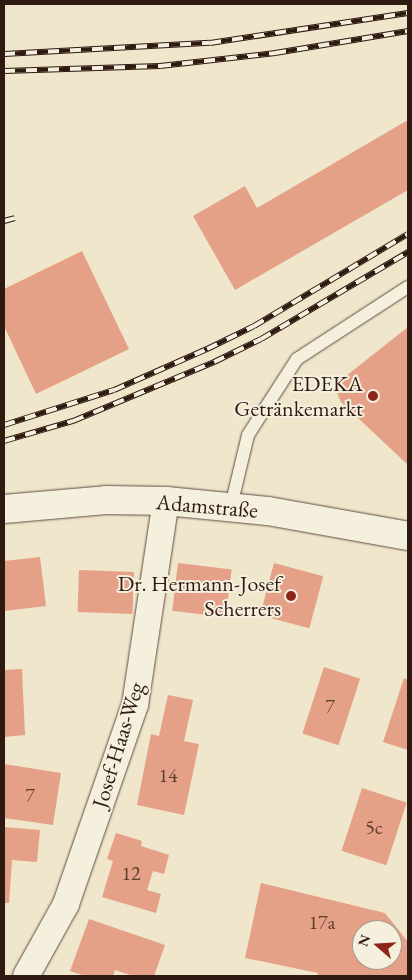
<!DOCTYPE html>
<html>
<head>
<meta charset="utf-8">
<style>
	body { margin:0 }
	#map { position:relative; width:412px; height:980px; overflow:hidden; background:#efe6cc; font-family:"EB Garamond",serif }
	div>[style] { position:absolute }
	.building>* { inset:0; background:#e4a187; transform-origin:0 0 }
	.roads { filter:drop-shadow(0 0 1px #5f4d40) drop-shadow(0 0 1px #5f4d40) }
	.lane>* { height:12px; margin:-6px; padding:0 6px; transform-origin:6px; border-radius:6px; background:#f5efde }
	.street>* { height:26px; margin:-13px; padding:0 13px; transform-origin:13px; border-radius:13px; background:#f5efde }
	.secondary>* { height:28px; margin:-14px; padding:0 14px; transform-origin:14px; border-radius:14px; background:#f5efde }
	.rail>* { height:5.5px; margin-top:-2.75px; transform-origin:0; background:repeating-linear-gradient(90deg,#f5efde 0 11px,#2f1a11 0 22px); box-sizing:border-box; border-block:1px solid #2f1a11 }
	.dots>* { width:14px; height:14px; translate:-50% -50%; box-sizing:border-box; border:2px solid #f5efde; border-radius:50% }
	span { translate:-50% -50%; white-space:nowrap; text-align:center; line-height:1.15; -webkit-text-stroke:4px #f5efde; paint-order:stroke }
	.number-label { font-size:20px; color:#5c3c2e }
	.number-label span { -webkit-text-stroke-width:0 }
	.poi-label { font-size:22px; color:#2f1a11 }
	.right { translate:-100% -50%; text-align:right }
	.street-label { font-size:22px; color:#2f1a11 }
	.frame { position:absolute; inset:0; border:5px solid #2f1a11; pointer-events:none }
	.north { position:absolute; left:352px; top:920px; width:50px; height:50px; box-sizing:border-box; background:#f5efde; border:1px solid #a69a8c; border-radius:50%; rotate:289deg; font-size:14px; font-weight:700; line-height:20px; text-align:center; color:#2f1a11 }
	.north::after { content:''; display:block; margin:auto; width:18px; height:22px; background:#8f2418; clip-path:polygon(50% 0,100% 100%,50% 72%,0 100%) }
</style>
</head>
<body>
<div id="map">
	<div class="building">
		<i style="clip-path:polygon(408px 120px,408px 190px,235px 290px,193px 216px,245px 186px,257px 208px)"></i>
		<i style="clip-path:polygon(82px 251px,129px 349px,36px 394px,4px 326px,4px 289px)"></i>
		<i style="clip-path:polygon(408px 327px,408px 465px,341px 402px,336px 390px,341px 380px)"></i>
		<i style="clip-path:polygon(40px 557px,46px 606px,4px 611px,4px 561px)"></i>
		<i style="left:178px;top:563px;width:54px;height:48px;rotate:7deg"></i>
		<i style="left:274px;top:563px;width:51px;height:54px;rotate:15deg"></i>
		<i style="left:79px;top:570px;width:55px;height:42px;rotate:2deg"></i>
		<i style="left:324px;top:667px;width:38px;height:70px;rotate:18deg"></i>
		<i style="clip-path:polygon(22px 669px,25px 735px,4px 737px,4px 670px)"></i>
		<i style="clip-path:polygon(404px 678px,408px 680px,408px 750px,383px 742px)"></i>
		<i style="clip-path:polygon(168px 695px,193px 700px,184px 741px,199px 744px,184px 815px,137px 805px,151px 734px,159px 736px)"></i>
		<i style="clip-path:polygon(4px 764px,61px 773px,53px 825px,4px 818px)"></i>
		<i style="left:362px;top:788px;width:47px;height:66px;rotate:18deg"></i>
		<i style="clip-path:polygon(4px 827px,40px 830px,37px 862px,12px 860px,9px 903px,4px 903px)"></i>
		<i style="clip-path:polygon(116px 833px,142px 841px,141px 846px,169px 855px,164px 874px,153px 871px,147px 890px,161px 894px,156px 913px,102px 897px,113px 861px,107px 859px)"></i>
		<i style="clip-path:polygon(evenodd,261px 883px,385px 913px,408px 942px,408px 976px,317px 976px,318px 973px,245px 958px,261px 883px,362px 930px,392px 930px,392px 960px,362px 960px,362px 930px)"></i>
		<i style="clip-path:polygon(89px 919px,165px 945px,154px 976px,133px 976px,115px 970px,113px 976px,85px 976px,70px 971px)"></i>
	</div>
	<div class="roads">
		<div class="lane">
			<i style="left:231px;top:506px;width:73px;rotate:-76.5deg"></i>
			<i style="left:248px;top:435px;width:90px;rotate:-57.2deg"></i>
			<i style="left:297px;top:359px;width:132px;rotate:-33deg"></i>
		</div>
		<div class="street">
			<i style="left:26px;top:976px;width:82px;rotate:-60.9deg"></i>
			<i style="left:66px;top:904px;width:211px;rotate:-70.9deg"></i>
			<i style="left:135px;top:705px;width:206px;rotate:-81.4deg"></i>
		</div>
		<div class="secondary">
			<i style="left:4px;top:509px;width:102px;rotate:-5deg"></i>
			<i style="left:106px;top:500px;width:60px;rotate:1deg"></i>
			<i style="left:166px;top:501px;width:102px;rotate:5.6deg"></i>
			<i style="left:268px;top:511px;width:142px;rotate:10.1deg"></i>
		</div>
	</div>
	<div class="rail">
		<i style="left:4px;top:54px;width:206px;rotate:-3.1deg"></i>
		<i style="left:210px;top:43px;width:200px;rotate:-8.6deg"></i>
		<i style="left:4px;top:71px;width:156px;rotate:-1.8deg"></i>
		<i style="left:160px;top:66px;width:116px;rotate:-6.4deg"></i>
		<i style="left:275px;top:53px;width:135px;rotate:-9.4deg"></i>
		<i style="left:4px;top:221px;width:11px;rotate:-15deg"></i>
		<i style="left:4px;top:425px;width:115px;rotate:-17.7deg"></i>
		<i style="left:114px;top:390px;width:102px;rotate:-23.8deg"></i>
		<i style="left:207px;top:349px;width:52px;rotate:-26.1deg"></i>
		<i style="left:254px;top:326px;width:179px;rotate:-30.9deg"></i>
		<i style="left:4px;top:441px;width:72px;rotate:-16.2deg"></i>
		<i style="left:73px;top:421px;width:153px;rotate:-22.7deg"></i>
		<i style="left:214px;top:362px;width:52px;rotate:-26.1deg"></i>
		<i style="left:261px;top:339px;width:171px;rotate:-30.6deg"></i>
	</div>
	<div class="dots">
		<i style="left:373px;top:396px;background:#8f2418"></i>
		<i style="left:291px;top:596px;background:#8f2418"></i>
	</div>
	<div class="number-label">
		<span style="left:330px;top:706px">7</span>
		<span style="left:168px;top:775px">14</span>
		<span style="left:30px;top:795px">7</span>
		<span style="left:374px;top:827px">5c</span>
		<span style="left:131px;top:873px">12</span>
		<span style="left:322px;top:922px">17a</span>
	</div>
	<div class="poi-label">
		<span class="right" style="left:363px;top:396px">EDEKA<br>Getränkemarkt</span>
		<span class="right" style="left:281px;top:596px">Dr. Hermann-Josef<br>Scherrers</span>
	</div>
	<div class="street-label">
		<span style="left:207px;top:506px;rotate:5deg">Adamstraße</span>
		<span style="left:118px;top:745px;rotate:-73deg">Josef-Haas-Weg</span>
	</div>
	<div class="frame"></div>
	<div class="north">N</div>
</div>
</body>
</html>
